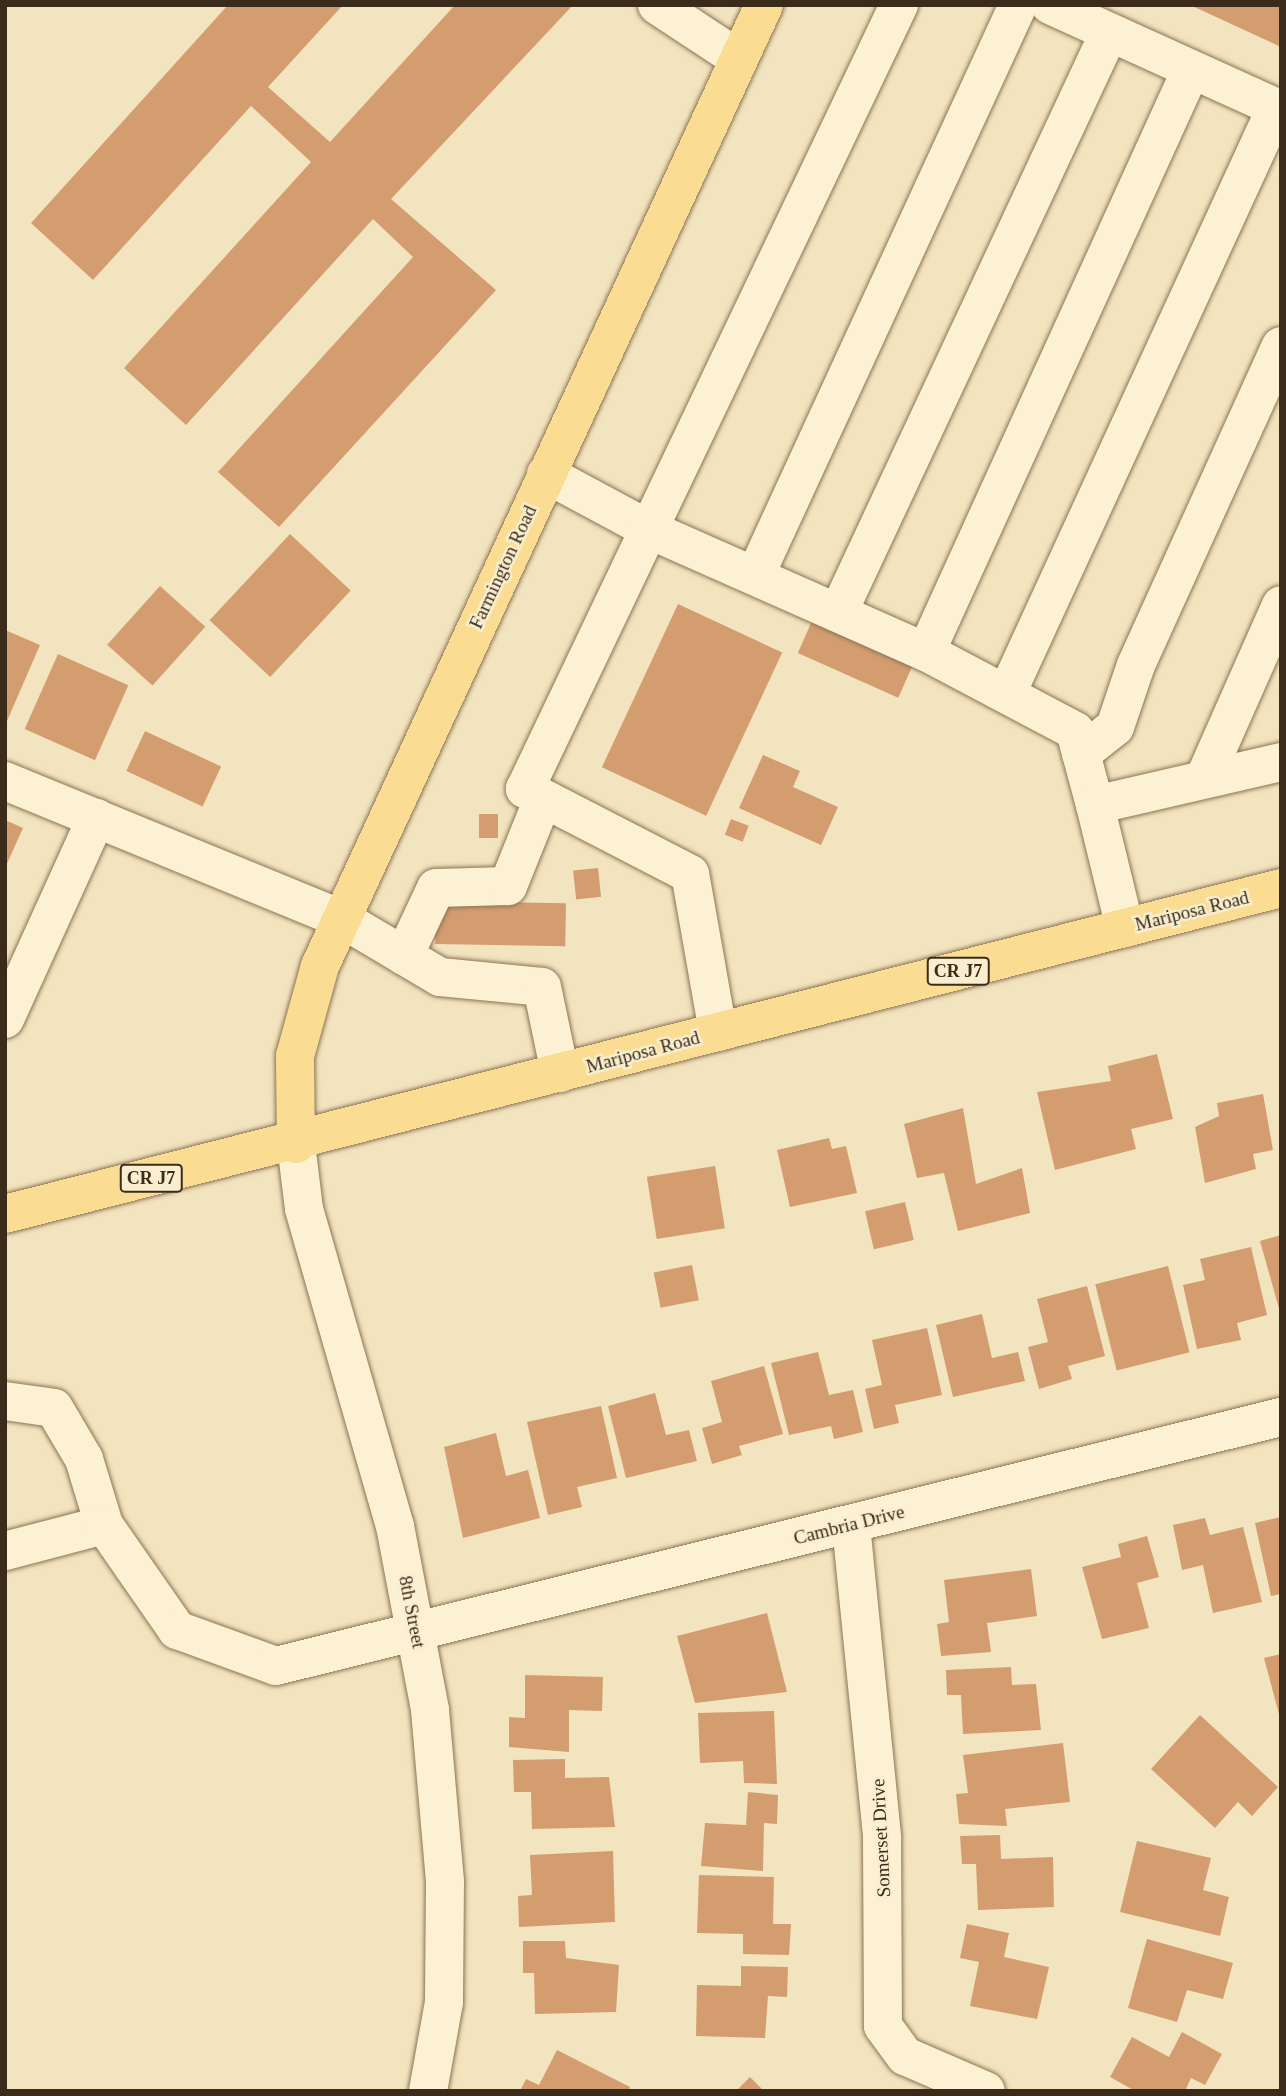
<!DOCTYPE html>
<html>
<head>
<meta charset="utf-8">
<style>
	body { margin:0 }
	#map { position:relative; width:1286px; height:2096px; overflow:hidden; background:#f2e4be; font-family:Georgia,serif }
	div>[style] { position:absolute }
	.building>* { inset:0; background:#d49d70; transform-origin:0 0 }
	.roads { filter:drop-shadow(0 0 2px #8c7455) drop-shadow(0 0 2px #8c7455) }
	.minor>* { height:38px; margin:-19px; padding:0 19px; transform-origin:19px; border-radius:19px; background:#fcf1d2 }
	.major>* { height:38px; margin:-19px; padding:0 19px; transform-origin:19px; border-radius:19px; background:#fadd92 }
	span { translate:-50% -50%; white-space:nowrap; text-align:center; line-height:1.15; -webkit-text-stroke:5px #f9eecf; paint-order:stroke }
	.shield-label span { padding:2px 5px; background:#f9eecf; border:2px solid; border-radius:5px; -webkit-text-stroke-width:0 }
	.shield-label { font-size:18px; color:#3a2b1b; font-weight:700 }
	.street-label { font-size:19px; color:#3a2b1b }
	.frame { position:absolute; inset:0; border:7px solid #3a2b1b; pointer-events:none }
</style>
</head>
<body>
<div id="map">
	<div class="building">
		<i style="clip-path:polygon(228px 5px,343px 5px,268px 87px,330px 142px,455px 5px,573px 5px,391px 199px,496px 290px,279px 527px,218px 472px,413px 257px,373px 219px,186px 425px,124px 368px,311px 162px,251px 106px,93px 280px,31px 223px)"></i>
		<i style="clip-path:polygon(1190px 5px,1281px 5px,1281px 47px)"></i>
		<i style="left:290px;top:534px;width:83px;height:118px;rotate:43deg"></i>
		<i style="left:160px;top:586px;width:61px;height:79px;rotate:42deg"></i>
		<i style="left:678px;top:604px;width:115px;height:180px;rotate:25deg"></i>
		<i style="left:812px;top:621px;width:110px;height:35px;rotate:24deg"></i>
		<i style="clip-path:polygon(5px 630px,40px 645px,7px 721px,5px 720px)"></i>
		<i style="left:58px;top:654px;width:77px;height:82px;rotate:24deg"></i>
		<i style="left:145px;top:731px;width:84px;height:44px;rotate:25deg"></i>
		<i style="clip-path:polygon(763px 755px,800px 771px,793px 787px,838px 807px,821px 845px,739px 808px)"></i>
		<i style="left:479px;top:814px;width:19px;height:24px"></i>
		<i style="left:731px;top:819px;width:19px;height:17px;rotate:21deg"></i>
		<i style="clip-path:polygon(5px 820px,23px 828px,5px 868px)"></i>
		<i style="left:598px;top:868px;width:29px;height:25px;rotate:84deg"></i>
		<i style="left:436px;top:901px;width:130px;height:43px;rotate:1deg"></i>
		<i style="clip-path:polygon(1157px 1054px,1173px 1119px,1131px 1129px,1136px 1149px,1055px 1170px,1037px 1092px,1111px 1081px,1108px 1066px)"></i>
		<i style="clip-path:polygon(1263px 1094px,1273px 1150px,1253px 1154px,1256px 1169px,1205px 1183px,1195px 1127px,1219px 1116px,1217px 1103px)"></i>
		<i style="clip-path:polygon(963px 1108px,976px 1184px,1022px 1168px,1030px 1213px,958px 1231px,944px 1173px,917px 1178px,904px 1124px)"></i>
		<i style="clip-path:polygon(829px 1138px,832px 1149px,846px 1146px,857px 1193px,790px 1207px,777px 1150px)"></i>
		<i style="left:715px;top:1166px;width:63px;height:69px;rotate:81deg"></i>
		<i style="left:905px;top:1202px;width:39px;height:41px;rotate:77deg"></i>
		<i style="clip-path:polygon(1281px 1235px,1281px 1312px,1280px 1312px,1260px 1241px)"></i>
		<i style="clip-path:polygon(1251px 1247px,1267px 1315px,1237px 1323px,1241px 1340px,1197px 1349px,1183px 1285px,1205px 1280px,1200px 1259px)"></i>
		<i style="left:692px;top:1265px;width:36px;height:39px;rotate:79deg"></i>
		<i style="left:1168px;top:1266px;width:89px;height:75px;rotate:76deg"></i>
		<i style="clip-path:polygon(1087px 1286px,1105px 1356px,1068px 1366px,1072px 1379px,1039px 1389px,1028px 1347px,1048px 1342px,1037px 1299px)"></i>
		<i style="clip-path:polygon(982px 1314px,992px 1358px,1018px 1352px,1025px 1381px,953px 1397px,936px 1325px)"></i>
		<i style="clip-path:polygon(927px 1328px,942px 1395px,895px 1405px,899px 1423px,874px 1429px,865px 1389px,882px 1385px,872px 1340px)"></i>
		<i style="clip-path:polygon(818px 1352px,829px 1395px,853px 1390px,863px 1432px,834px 1439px,831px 1426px,789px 1435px,771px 1363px)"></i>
		<i style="clip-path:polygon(764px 1366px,783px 1434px,739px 1446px,742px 1455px,712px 1464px,702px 1428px,722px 1422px,711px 1381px)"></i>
		<i style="clip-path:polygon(655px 1393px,666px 1435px,689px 1430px,697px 1461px,626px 1478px,608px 1406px)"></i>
		<i style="clip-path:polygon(601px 1406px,617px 1478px,577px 1487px,582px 1507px,548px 1515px,527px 1422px)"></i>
		<i style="clip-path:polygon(496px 1433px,506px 1476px,528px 1470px,540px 1518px,463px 1538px,444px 1447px)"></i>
		<i style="clip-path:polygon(1281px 1517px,1281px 1594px,1271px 1596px,1255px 1523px)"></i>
		<i style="clip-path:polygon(1205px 1518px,1210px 1535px,1243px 1527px,1262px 1602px,1213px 1613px,1203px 1565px,1182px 1570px,1173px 1525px)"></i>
		<i style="clip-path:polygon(1147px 1536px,1159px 1577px,1137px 1583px,1149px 1628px,1102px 1639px,1082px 1567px,1121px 1557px,1118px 1544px)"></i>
		<i style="clip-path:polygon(1031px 1569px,1037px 1616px,987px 1623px,991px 1652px,941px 1656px,937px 1624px,949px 1622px,944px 1580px)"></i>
		<i style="clip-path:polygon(767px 1613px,787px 1692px,695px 1703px,677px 1636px)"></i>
		<i style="clip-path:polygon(1281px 1654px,1281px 1718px,1280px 1718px,1264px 1658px)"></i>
		<i style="clip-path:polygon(1011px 1667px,1012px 1685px,1036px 1684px,1041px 1730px,963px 1734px,961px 1695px,947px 1695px,946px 1670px)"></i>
		<i style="clip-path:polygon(525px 1675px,603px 1677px,602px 1711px,569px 1710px,569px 1752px,509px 1747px,509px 1717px,525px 1718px)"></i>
		<i style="clip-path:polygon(774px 1711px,777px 1784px,744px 1783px,743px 1761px,700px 1763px,698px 1713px)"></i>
		<i style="clip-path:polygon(1200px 1715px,1278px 1787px,1252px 1816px,1238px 1802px,1215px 1828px,1151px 1769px)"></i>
		<i style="clip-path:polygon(1063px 1743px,1070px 1802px,1005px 1809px,1007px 1826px,959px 1824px,956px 1794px,968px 1793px,963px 1755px)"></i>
		<i style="clip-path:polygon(565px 1759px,565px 1778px,609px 1777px,615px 1827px,532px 1829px,531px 1792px,514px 1792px,513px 1760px)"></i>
		<i style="clip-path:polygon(748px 1792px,778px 1795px,777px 1824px,764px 1823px,763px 1871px,701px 1866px,705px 1823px,746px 1825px)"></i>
		<i style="clip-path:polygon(1000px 1835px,1001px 1859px,1053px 1857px,1054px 1907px,978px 1910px,976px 1864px,962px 1864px,960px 1836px)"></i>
		<i style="clip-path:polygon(1137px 1841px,1211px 1858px,1203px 1890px,1229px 1897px,1220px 1936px,1120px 1912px)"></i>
		<i style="clip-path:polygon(613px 1851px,615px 1922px,519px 1927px,518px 1896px,532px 1895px,530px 1855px)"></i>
		<i style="clip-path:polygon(699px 1875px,774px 1877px,773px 1924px,791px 1924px,789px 1955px,743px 1954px,743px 1934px,697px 1933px)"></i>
		<i style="clip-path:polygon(967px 1924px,1009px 1933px,1004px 1957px,1049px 1967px,1037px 2019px,970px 2006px,979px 1962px,960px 1958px)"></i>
		<i style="clip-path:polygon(1147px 1939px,1233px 1963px,1223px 1999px,1187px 1990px,1177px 2022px,1128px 2008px)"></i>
		<i style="clip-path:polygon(523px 1941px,565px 1941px,566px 1958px,619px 1965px,616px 2012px,535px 2014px,534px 1973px,523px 1973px)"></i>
		<i style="clip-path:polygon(741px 1966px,788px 1967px,787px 1997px,768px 1996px,765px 2038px,696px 2036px,697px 1985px,741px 1986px)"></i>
		<i style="clip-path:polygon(1182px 2032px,1222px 2054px,1205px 2085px,1191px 2078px,1185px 2091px,1135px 2091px,1110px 2077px,1132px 2037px,1169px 2057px)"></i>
		<i style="clip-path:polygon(557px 2050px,630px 2087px,629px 2091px,520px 2091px,526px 2079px,539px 2085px)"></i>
		<i style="clip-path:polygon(750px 2077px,764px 2091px,736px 2091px)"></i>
	</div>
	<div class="roads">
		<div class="minor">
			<i style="left:657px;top:5px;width:98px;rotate:33.4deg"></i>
			<i style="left:1050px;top:5px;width:254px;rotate:24.4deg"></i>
			<i style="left:546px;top:474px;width:116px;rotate:28.3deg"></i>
			<i style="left:648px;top:529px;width:304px;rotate:23.9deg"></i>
			<i style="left:926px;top:652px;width:169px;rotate:27.9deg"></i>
			<i style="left:1075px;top:731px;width:77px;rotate:74.9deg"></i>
			<i style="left:755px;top:576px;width:629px;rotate:-65.27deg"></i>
			<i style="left:838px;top:613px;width:640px;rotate:-64.96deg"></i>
			<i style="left:926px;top:652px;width:639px;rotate:-65.52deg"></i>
			<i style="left:1007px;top:693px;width:644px;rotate:-65.31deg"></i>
			<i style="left:1081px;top:754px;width:43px;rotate:-38.5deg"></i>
			<i style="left:1115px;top:727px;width:65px;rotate:-71.3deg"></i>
			<i style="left:1136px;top:665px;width:350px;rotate:-65.6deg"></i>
			<i style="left:1204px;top:779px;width:190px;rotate:-66.1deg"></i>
			<i style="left:5px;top:781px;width:364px;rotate:22.3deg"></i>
			<i style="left:342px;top:919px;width:114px;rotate:30.6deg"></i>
			<i style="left:440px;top:977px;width:102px;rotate:5.6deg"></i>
			<i style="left:542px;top:987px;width:88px;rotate:78.2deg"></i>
			<i style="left:1125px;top:928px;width:127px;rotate:-103.7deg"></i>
			<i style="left:1095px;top:805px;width:191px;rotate:-13deg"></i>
			<i style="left:404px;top:956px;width:75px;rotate:-64.8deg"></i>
			<i style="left:436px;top:888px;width:72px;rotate:-1.6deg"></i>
			<i style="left:508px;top:886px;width:94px;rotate:-68.1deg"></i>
			<i style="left:5px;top:1019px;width:221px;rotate:-65.6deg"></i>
			<i style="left:718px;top:1032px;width:160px;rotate:-100deg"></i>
			<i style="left:690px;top:874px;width:186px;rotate:-152.7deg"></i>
			<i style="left:525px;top:789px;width:869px;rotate:-64.5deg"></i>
			<i style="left:296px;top:1144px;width:65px;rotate:83deg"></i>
			<i style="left:304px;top:1209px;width:330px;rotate:74deg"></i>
			<i style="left:395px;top:1526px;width:187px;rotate:79.2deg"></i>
			<i style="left:430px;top:1710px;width:173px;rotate:85deg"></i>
			<i style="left:445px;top:1882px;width:120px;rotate:90.5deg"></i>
			<i style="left:444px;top:2002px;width:90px;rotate:100.2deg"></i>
			<i style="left:5px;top:1401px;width:49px;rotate:8.1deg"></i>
			<i style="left:54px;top:1408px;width:59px;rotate:59.5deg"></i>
			<i style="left:84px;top:1459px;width:69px;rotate:73.1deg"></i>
			<i style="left:851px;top:1525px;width:315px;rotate:84.3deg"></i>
			<i style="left:882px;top:1838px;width:188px;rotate:89.7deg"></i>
			<i style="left:883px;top:2026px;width:37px;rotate:54deg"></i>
			<i style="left:905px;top:2056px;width:88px;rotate:23.4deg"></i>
			<i style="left:5px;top:1551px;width:102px;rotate:-14.7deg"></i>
			<i style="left:104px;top:1525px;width:128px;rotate:55.2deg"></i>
			<i style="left:177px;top:1630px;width:105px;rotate:20deg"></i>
			<i style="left:276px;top:1666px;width:1035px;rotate:-13.92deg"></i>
		</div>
		<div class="major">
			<i style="left:296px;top:1144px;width:88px;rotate:-90.7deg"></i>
			<i style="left:295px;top:1056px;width:93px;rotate:-74.5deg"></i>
			<i style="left:320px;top:966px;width:1059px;rotate:-65.2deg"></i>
			<i style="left:5px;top:1214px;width:1317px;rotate:-14.33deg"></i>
		</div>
	</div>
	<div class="shield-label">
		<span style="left:958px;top:971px">CR J7</span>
		<span style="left:151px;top:1178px">CR J7</span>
	</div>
	<div class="street-label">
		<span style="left:503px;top:567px;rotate:-65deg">Farmington Road</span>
		<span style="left:1192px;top:911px;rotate:-14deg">Mariposa Road</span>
		<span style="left:643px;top:1052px;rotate:-15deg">Mariposa Road</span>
		<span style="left:849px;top:1525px;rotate:-14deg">Cambria Drive</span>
		<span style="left:412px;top:1612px;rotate:79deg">8th Street</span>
		<span style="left:881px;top:1838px;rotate:-93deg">Somerset Drive</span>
	</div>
	<div class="frame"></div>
</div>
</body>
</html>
